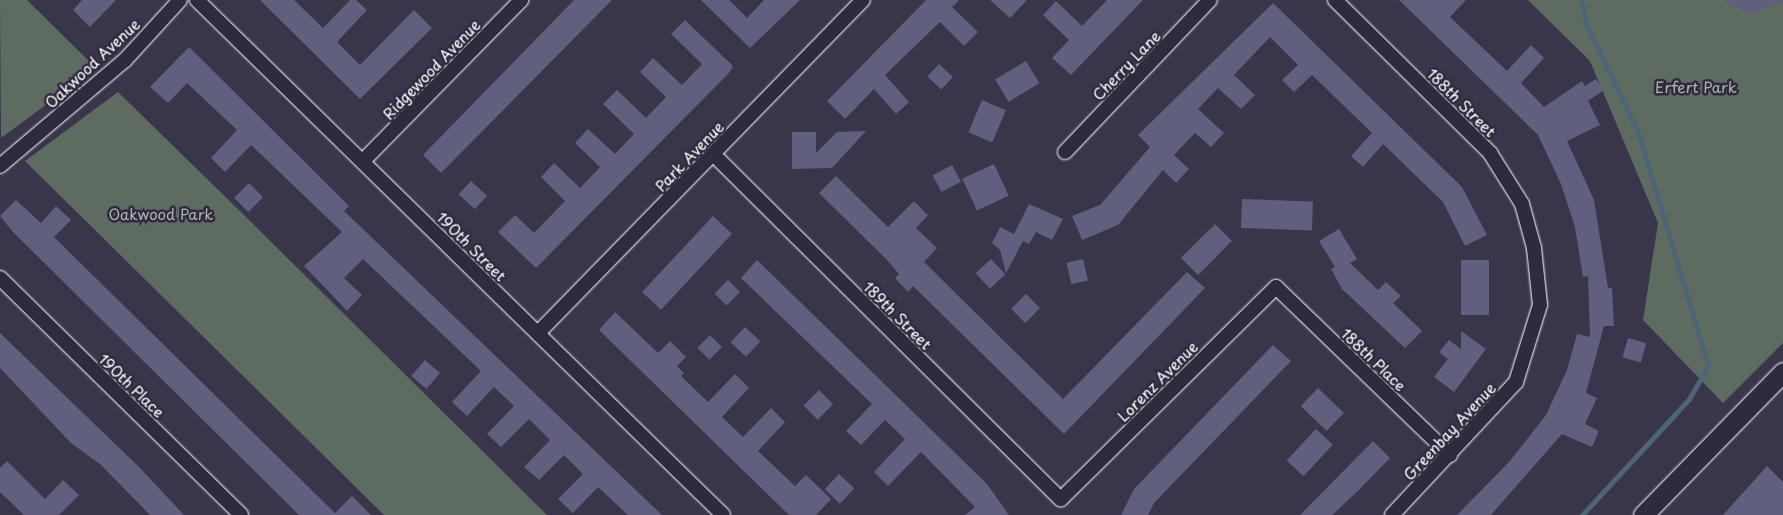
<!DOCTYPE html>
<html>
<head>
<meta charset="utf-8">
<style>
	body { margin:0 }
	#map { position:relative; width:1783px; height:515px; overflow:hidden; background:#39354a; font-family:"Playpen Sans",sans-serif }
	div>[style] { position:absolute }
	.green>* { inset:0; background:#5e6b61 }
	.stream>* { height:5px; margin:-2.5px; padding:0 2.5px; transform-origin:2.5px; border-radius:2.5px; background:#4d6577 }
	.building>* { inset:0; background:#605f7d; transform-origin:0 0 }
	.roads { filter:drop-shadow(0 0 1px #fff) drop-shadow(0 0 1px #fff) }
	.minor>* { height:14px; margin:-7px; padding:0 7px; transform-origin:7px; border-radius:7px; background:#2f2a3d }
	.secondary>* { height:19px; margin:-9.5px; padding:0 9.5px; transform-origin:9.5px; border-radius:9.5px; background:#2f2a3d }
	span { translate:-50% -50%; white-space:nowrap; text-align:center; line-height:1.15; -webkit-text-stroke:5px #2f2a3d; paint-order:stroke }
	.street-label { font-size:15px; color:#fff }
	.park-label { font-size:15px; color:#aeb5b0 }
</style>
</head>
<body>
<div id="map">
	<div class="green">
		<i style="clip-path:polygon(0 0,27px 0,96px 68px,1px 138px)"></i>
		<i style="clip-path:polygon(1528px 0,1783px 0,1783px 343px,1723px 403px,1643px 320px,1658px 223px,1590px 61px)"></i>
		<i style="clip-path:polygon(118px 92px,244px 215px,547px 515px,384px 515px,25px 161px)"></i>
	</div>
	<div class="stream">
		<i style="left:1581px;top:0;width:25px;rotate:78deg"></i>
		<i style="left:1586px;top:24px;width:120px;rotate:64.3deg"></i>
		<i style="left:1638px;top:132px;width:244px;rotate:73.3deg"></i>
		<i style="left:1708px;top:366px;width:38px;rotate:120deg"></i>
		<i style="left:1689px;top:399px;width:158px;rotate:132.7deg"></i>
	</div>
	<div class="building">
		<i style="clip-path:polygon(82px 0,116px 0,90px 27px,73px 10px)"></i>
		<i style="clip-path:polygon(260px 0,294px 0,323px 28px,350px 0,356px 0,367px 10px,337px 42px,360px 65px,414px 10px,432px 28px,360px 99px)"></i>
		<i style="clip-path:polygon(574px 0,612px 0,441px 173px,423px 155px)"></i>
		<i style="clip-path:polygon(701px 0,729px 0,747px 18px,764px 0,800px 0,750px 48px)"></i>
		<i style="clip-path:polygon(926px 0,959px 0,952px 7px,978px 32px,964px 46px,940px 22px,885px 75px,909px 102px,896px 114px,874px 89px,845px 119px,827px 101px)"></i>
		<i style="clip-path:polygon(990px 0,1027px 0,1010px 18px)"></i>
		<i style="clip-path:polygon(1107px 0,1143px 0,1071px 75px,1052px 58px,1069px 40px,1043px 15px,1056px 1px,1082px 26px)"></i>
		<i style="clip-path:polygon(1399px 0,1466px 0,1450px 17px,1507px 71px,1531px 45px,1544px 58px,1521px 83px,1544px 107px,1582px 81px,1585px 86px,1596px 79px,1604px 90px,1588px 101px,1600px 125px,1567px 141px,1594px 200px,1608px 288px,1612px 288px,1614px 326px,1604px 326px,1586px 393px,1597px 398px,1585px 424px,1599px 431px,1592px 447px,1562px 434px,1491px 515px,1457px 515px,1509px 462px,1546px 415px,1567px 370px,1577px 334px,1590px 337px,1588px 276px,1583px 277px,1575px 227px,1561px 184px,1538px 135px)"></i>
		<i style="clip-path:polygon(1722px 0,1783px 0,1783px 2px,1750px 14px)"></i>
		<i style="clip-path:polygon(1273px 3px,1462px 187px,1487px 235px,1465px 246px,1443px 202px,1383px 144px,1363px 167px,1351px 156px,1372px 133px,1312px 75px,1294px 92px,1282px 80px,1298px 65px,1270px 37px,1234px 75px,1255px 95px,1241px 109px,1218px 88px,1198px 109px,1224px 133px,1211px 147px,1195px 133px,1174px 155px,1189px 169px,1176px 183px,1163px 170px,1118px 225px,1082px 240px,1072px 216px,1100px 205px,1150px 147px,1138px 135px)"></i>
		<i style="clip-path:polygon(685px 20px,733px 66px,729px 73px,536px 268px,498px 232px,515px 215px,534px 233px,565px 201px,541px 177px,554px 163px,580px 188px,600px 167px,575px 143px,588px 129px,615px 154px,634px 134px,603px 104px,617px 90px,646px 118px,666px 97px,640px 72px,653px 58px,682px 85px,702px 64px,671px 34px)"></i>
		<i style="clip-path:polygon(189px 47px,349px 206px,344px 211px,662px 515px,628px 515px,598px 487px,573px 513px,558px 499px,583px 474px,564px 455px,539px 480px,524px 467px,550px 440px,529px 419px,501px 447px,487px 434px,514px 406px,494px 387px,467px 416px,452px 402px,481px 371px,363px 259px,344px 278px,362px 295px,347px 311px,333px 296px,304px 266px,342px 232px,251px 145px,225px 172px,211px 158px,237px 130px,187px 83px,168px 103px,150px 87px)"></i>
		<i style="left:1026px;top:61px;width:26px;height:36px;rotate:59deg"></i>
		<i style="left:939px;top:64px;width:19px;height:17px;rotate:43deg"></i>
		<i style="left:982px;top:100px;width:26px;height:35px;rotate:23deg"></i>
		<i style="clip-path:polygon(866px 131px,832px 168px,792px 169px,792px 132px,816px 132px,816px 153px,837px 132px)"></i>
		<i style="left:994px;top:164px;width:35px;height:35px;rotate:65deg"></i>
		<i style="left:952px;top:165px;width:19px;height:22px;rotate:62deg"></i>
		<i style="clip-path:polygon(836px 176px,888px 227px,914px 201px,928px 215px,916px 228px,937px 248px,924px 262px,1063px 399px,1187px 272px,1205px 288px,1064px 434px,913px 286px,908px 292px,895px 278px,899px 274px,888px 261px,819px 193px)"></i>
		<i style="left:471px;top:181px;width:22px;height:18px;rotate:43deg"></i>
		<i style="left:249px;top:183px;width:20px;height:21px;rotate:45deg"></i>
		<i style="left:1242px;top:199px;width:71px;height:29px;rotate:2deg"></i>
		<i style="clip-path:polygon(16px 200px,41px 223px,56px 206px,71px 220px,54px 237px,335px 513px,352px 496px,371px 515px,299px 515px,13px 232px,0 216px)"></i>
		<i style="clip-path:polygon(1029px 204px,1063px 219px,1052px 240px,1036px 232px,1029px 244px,1023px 241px,1006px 273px,1000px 250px,992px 243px,1000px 227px,1014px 234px)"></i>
		<i style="left:713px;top:216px;width:26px;height:104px;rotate:43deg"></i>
		<i style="left:1215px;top:224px;width:24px;height:48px;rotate:45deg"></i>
		<i style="clip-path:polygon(1339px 229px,1357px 259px,1350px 263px,1378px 290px,1386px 282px,1401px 296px,1393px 303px,1422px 331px,1405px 348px,1342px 289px,1331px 269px,1335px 267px,1319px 241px)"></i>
		<i style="left:991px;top:259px;width:21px;height:21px;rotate:47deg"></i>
		<i style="left:1083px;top:259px;width:22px;height:17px;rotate:77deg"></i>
		<i style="clip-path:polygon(757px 260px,987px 484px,1009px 515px,965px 515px,975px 507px,921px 452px,888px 486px,874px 472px,905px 439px,885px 420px,861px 445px,846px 431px,872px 404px,741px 278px)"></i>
		<i style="left:1461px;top:260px;width:28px;height:55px"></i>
		<i style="left:728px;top:280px;width:17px;height:19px;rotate:45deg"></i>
		<i style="left:1026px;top:294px;width:20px;height:21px;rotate:45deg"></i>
		<i style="clip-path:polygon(615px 312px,658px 353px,670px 341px,686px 357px,677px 366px,684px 373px,681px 376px,708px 402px,735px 374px,749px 388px,722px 417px,743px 437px,771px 408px,785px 422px,758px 451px,795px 486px,806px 475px,831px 499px,816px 515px,789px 515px,599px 330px)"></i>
		<i style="left:745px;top:327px;width:21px;height:21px;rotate:43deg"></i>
		<i style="clip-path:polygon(1461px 331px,1486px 349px,1454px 392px,1434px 377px,1448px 359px,1439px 352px,1449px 340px,1461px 349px)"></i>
		<i style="clip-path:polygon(0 333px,139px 467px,184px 515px,150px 515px,101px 465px,71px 443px,0 368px)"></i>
		<i style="left:710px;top:335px;width:17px;height:18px;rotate:45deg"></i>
		<i style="left:1628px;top:338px;width:19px;height:20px;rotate:16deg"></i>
		<i style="clip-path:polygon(1273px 345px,1291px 361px,1154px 503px,1148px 515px,1121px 515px,1134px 489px)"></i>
		<i style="left:425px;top:360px;width:20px;height:21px;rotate:41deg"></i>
		<i style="left:1318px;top:388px;width:36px;height:25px;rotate:44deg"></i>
		<i style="left:819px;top:390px;width:20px;height:22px;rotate:45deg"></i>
		<i style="left:1316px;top:429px;width:23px;height:43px;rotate:43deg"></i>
		<i style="clip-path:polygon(1373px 441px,1390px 458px,1358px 491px,1332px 515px,1300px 515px)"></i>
		<i style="clip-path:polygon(7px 461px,45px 499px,63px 480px,79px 495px,59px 515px,24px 515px,0 492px,0 468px)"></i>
		<i style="clip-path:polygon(1767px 466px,1783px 482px,1783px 515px,1723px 515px)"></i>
		<i style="left:839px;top:474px;width:21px;height:21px;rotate:43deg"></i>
	</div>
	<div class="roads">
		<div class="minor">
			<i style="left:197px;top:0;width:736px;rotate:44.39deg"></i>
			<i style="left:1335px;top:0;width:218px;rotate:44.6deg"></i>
			<i style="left:1490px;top:153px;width:60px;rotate:57.9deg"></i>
			<i style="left:1522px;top:204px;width:46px;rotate:74.7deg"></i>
			<i style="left:1534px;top:248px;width:57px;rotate:84deg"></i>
			<i style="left:1540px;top:305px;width:81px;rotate:107.3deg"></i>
			<i style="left:1516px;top:382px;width:182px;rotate:133deg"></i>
			<i style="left:1065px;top:152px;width:210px;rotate:-46.4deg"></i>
			<i style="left:713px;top:154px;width:490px;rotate:44.8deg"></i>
			<i style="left:1061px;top:499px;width:302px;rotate:-44.6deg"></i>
			<i style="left:1276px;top:287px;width:242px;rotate:44deg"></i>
			<i style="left:363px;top:161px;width:226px;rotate:-45.5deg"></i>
			<i style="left:0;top:166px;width:164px;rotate:-40.3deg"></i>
			<i style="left:125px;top:60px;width:81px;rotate:-47.5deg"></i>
			<i style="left:0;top:278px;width:338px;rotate:44.5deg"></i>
			<i style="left:538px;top:333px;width:465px;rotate:-45.7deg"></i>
		</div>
		<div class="secondary">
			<i style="left:1643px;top:515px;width:200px;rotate:-45.6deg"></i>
		</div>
	</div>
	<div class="street-label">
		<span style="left:92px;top:63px;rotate:-43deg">Oakwood Avenue</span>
		<span style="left:1126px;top:65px;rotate:-46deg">Cherry Lane</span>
		<span style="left:431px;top:69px;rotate:-46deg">Ridgewood Avenue</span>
		<span style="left:1462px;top:102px;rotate:45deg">188th Street</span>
		<span style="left:689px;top:156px;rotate:-46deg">Park Avenue</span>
		<span style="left:472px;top:246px;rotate:45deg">190th Street</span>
		<span style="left:898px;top:315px;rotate:45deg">189th Street</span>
		<span style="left:1374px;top:359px;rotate:44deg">188th Place</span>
		<span style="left:1157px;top:381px;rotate:-45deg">Lorenz Avenue</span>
		<span style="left:132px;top:385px;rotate:44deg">190th Place</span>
		<span style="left:1449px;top:431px;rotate:-47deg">Greenbay Avenue</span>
	</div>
	<div class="park-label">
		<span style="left:1696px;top:87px">Erfert Park</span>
		<span style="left:161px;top:214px">Oakwood Park</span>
	</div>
</div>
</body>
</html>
